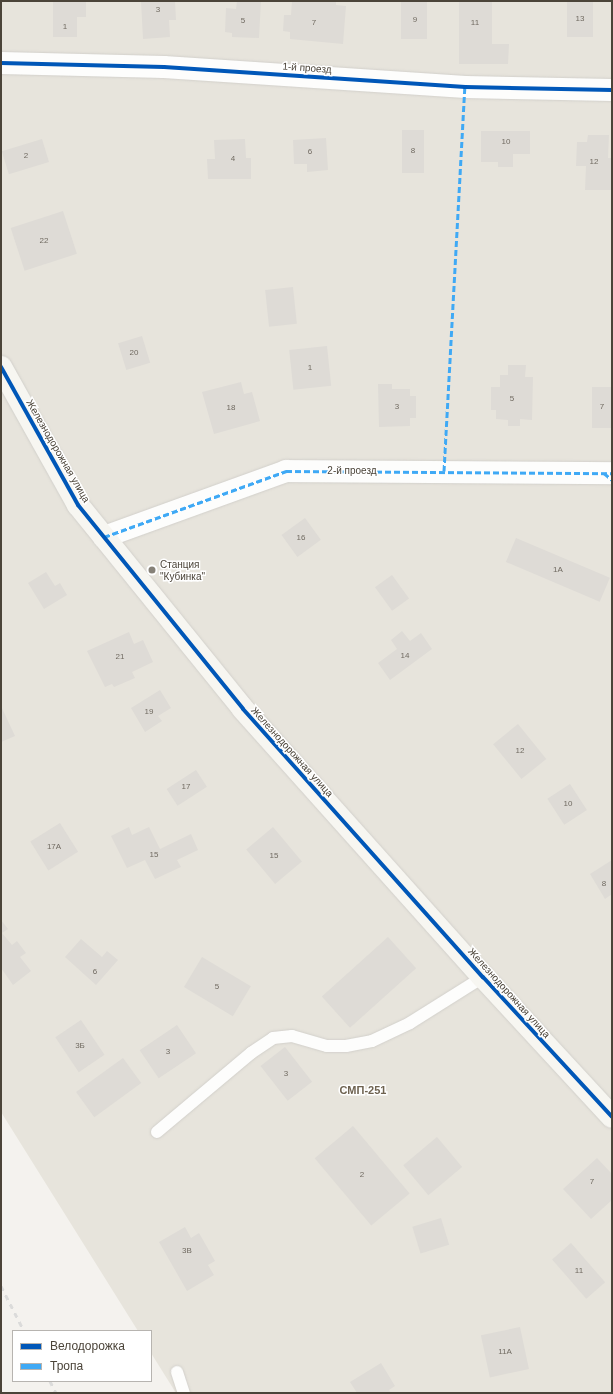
<!DOCTYPE html>
<html>
<head>
<meta charset="utf-8">
<style>
	body { margin:0 }
	#map { position:relative; width:613px; height:1394px; overflow:hidden; background:#f4f2ee; font-family:Helvetica,sans-serif }
	div>[style] { position:absolute }
	.residential>* { inset:0; background:#e7e4dc }
	.building>* { inset:0; background:#dedbd6; transform-origin:0 0 }
	.roads { filter:drop-shadow(0 0 1px #d2d0cb) drop-shadow(0 0 1px #d2d0cb) }
	.lane>* { height:12px; margin:-6px; padding:0 6px; transform-origin:6px; border-radius:6px; background:#fdfdfc }
	.street>* { height:22px; margin:-11px; padding:0 11px; transform-origin:11px; border-radius:11px; background:#fdfdfc }
	.secondary>* { height:22px; margin:-11px; padding:0 11px; transform-origin:11px; border-radius:11px; background:#f7f6f1 }
	.rail>* { height:3px; margin-top:-1.5px; transform-origin:0; background:repeating-linear-gradient(90deg,#dbdbda 0 5px,transparent 0 10px) }
	.quiet>* { height:3px; margin-top:-1.5px; transform-origin:0; background:repeating-linear-gradient(90deg,#3fa9f5 0 6px,transparent 0 9px) }
	.cycleway>* { height:4px; margin:-2px; padding:0 2px; transform-origin:2px; border-radius:2px; background:#0057b8 }
	.dots>* { width:11px; height:11px; translate:-50% -50%; box-sizing:border-box; border:2px solid #fff; border-radius:50% }
	span { translate:-50% -50%; white-space:nowrap; text-align:center; line-height:1.15; -webkit-text-stroke:3px #fff; paint-order:stroke }
	.number-label { font-size:8px; color:#706a61 }
	.number-label span { -webkit-text-stroke-width:0 }
	.street-label { font-size:10px; color:#4b4439 }
	.poi-label { font-size:10px; color:#4b4439 }
	.left { translate:0 -50%; text-align:left }
	.neighbourhood-label { font-size:11px; color:#6e6250; font-weight:700 }
	.frame { position:absolute; inset:0; border:2px solid #4b4439; pointer-events:none }
	.legend { position:absolute; left:12px; top:1330px; width:140px; height:52px; box-sizing:border-box; background:#fff; border:1px solid #b7b4b0; margin:0; padding:5px 7px; list-style:none; font-size:12px; color:#4b4439 }
	.legend li { display:flex; align-items:center; gap:8px; height:20px }
	.legend b { width:20px; border:1px solid #b7b4b0 }
</style>
</head>
<body>
<div id="map">
	<div class="residential">
		<i style="clip-path:polygon(1px 1px,612px 1px,612px 1393px,176px 1393px,151px 1353px,151px 1331px,138px 1331px,1px 1112px)"></i>
	</div>
	<div class="building">
		<i style="clip-path:polygon(53px 1px,86px 1px,86px 17px,77px 17px,77px 37px,53px 37px)"></i>
		<i style="clip-path:polygon(141px 1px,175px 1px,176px 20px,169px 20px,170px 37px,143px 39px)"></i>
		<i style="clip-path:polygon(237px 1px,261px 1px,259px 38px,232px 37px,232px 33px,225px 32px,226px 8px,236px 9px)"></i>
		<i style="clip-path:polygon(292px 1px,336px 1px,336px 5px,346px 6px,343px 44px,290px 39px,290px 32px,283px 31px,284px 15px,291px 15px)"></i>
		<i style="left:401px;top:1px;width:26px;height:38px"></i>
		<i style="left:567px;top:1px;width:26px;height:36px"></i>
		<i style="clip-path:polygon(459px 2px,492px 2px,492px 44px,509px 44px,508px 64px,459px 64px)"></i>
		<i style="left:402px;top:130px;width:22px;height:43px"></i>
		<i style="clip-path:polygon(481px 131px,530px 131px,530px 154px,513px 154px,513px 167px,498px 167px,498px 162px,481px 162px)"></i>
		<i style="clip-path:polygon(588px 135px,609px 135px,608px 158px,612px 158px,612px 190px,585px 190px,586px 166px,576px 166px,577px 142px,587px 142px)"></i>
		<i style="clip-path:polygon(326px 138px,328px 170px,307px 172px,307px 164px,294px 164px,293px 140px)"></i>
		<i style="left:42px;top:139px;width:24px;height:42px;rotate:73deg"></i>
		<i style="clip-path:polygon(245px 139px,246px 158px,251px 158px,251px 179px,208px 179px,207px 159px,215px 159px,214px 140px)"></i>
		<i style="left:63px;top:211px;width:45px;height:55px;rotate:72deg"></i>
		<i style="left:293px;top:287px;width:37px;height:28px;rotate:84deg"></i>
		<i style="left:142px;top:336px;width:28px;height:25px;rotate:73deg"></i>
		<i style="left:327px;top:346px;width:40px;height:38px;rotate:84deg"></i>
		<i style="clip-path:polygon(508px 365px,526px 365px,525px 377px,533px 377px,532px 420px,520px 419px,520px 426px,508px 426px,508px 420px,496px 419px,496px 410px,491px 410px,491px 387px,500px 387px,500px 375px,508px 375px)"></i>
		<i style="clip-path:polygon(241px 382px,244px 394px,252px 392px,260px 421px,214px 434px,202px 392px)"></i>
		<i style="clip-path:polygon(611px 383px,612px 428px,592px 428px,592px 387px,611px 387px)"></i>
		<i style="clip-path:polygon(378px 384px,392px 384px,392px 389px,410px 389px,410px 396px,416px 396px,416px 418px,410px 418px,410px 426px,379px 427px)"></i>
		<i style="left:305px;top:518px;width:27px;height:29px;rotate:54deg"></i>
		<i style="left:516px;top:538px;width:102px;height:26px;rotate:23deg"></i>
		<i style="clip-path:polygon(46px 572px,55px 586px,60px 583px,67px 595px,44px 609px,28px 583px)"></i>
		<i style="left:392px;top:575px;width:29px;height:21px;rotate:54deg"></i>
		<i style="clip-path:polygon(402px 631px,410px 641px,421px 633px,432px 649px,390px 680px,378px 663px,397px 649px,391px 640px)"></i>
		<i style="clip-path:polygon(129px 632px,134px 644px,143px 640px,153px 662px,132px 672px,135px 678px,114px 687px,112px 684px,105px 687px,87px 651px)"></i>
		<i style="clip-path:polygon(160px 690px,171px 708px,158px 716px,162px 721px,145px 732px,131px 708px)"></i>
		<i style="clip-path:polygon(1px 706px,15px 736px,1px 742px)"></i>
		<i style="left:518px;top:724px;width:45px;height:32px;rotate:51deg"></i>
		<i style="left:196px;top:770px;width:20px;height:35px;rotate:57deg"></i>
		<i style="left:570px;top:784px;width:31px;height:27px;rotate:57deg"></i>
		<i style="left:60px;top:823px;width:34px;height:35px;rotate:58deg"></i>
		<i style="clip-path:polygon(129px 827px,132px 835px,149px 827px,160px 849px,191px 834px,198px 850px,177px 860px,181px 867px,155px 879px,145px 860px,127px 868px,111px 836px)"></i>
		<i style="left:273px;top:827px;width:45px;height:35px;rotate:50deg"></i>
		<i style="clip-path:polygon(612px 860px,612px 894px,605px 899px,590px 874px)"></i>
		<i style="clip-path:polygon(1px 920px,8px 929px,2px 933px,12px 945px,17px 941px,26px 953px,20px 957px,31px 971px,13px 985px,1px 968px)"></i>
		<i style="left:388px;top:937px;width:42px;height:89px;rotate:48deg"></i>
		<i style="clip-path:polygon(81px 939px,102px 957px,107px 951px,118px 960px,96px 985px,65px 957px)"></i>
		<i style="left:202px;top:957px;width:57px;height:35px;rotate:31deg"></i>
		<i style="left:81px;top:1020px;width:42px;height:31px;rotate:56deg"></i>
		<i style="left:177px;top:1025px;width:34px;height:45px;rotate:56deg"></i>
		<i style="left:285px;top:1047px;width:44px;height:31px;rotate:52deg"></i>
		<i style="left:123px;top:1058px;width:31px;height:58px;rotate:54deg"></i>
		<i style="left:353px;top:1126px;width:88px;height:50px;rotate:50deg"></i>
		<i style="left:437px;top:1137px;width:39px;height:44px;rotate:50deg"></i>
		<i style="clip-path:polygon(597px 1158px,612px 1174px,612px 1200px,591px 1219px,563px 1189px)"></i>
		<i style="left:441px;top:1218px;width:28px;height:30px;rotate:73deg"></i>
		<i style="clip-path:polygon(185px 1227px,191px 1238px,199px 1233px,215px 1261px,208px 1265px,214px 1275px,187px 1291px,159px 1242px)"></i>
		<i style="left:571px;top:1243px;width:52px;height:25px;rotate:49deg"></i>
		<i style="left:520px;top:1327px;width:43px;height:40px;rotate:78deg"></i>
		<i style="clip-path:polygon(381px 1363px,395px 1386px,389px 1390px,391px 1393px,357px 1393px,350px 1382px)"></i>
	</div>
	<div class="roads">
		<div class="lane">
			<i style="left:157px;top:1132px;width:123px;rotate:-40deg"></i>
			<i style="left:251px;top:1053px;width:27px;rotate:-34deg"></i>
			<i style="left:273px;top:1038px;width:19px;rotate:-6deg"></i>
			<i style="left:292px;top:1036px;width:36px;rotate:16deg"></i>
			<i style="left:327px;top:1046px;width:19px"></i>
			<i style="left:346px;top:1046px;width:26px;rotate:-11deg"></i>
			<i style="left:372px;top:1041px;width:42px;rotate:-25.3deg"></i>
			<i style="left:410px;top:1023px;width:86px;rotate:-32.2deg"></i>
			<i style="left:177px;top:1372px;width:22px;rotate:72deg"></i>
		</div>
		<div class="street">
			<i style="left:1px;top:63px;width:163px;rotate:1.4deg"></i>
			<i style="left:164px;top:67px;width:302px;rotate:3.8deg"></i>
			<i style="left:465px;top:87px;width:147px;rotate:1.2deg"></i>
			<i style="left:104px;top:537px;width:194px;rotate:-19.9deg"></i>
			<i style="left:286px;top:471px;width:326px;rotate:0.4deg"></i>
		</div>
		<div class="secondary">
			<i style="left:1px;top:367px;width:158px;rotate:60.8deg"></i>
			<i style="left:78px;top:505px;width:262px;rotate:51deg"></i>
			<i style="left:243px;top:709px;width:360px;rotate:48.2deg"></i>
			<i style="left:483px;top:977px;width:190px;rotate:47.3deg"></i>
		</div>
	</div>
	<div class="rail">
		<i style="left:1px;top:1286px;width:51px;rotate:62.9deg"></i>
		<i style="left:50px;top:1381px;width:13px;rotate:63deg"></i>
	</div>
	<div class="quiet">
		<i style="left:444px;top:471px;width:385px;rotate:-86.9deg"></i>
		<i style="left:604px;top:473px;width:11px;rotate:41deg"></i>
		<i style="left:104px;top:537px;width:194px;rotate:-19.9deg"></i>
		<i style="left:286px;top:471px;width:326px;rotate:0.4deg"></i>
	</div>
	<div class="cycleway">
		<i style="left:1px;top:63px;width:163px;rotate:1.4deg"></i>
		<i style="left:164px;top:67px;width:302px;rotate:3.8deg"></i>
		<i style="left:465px;top:87px;width:147px;rotate:1.2deg"></i>
		<i style="left:1px;top:367px;width:158px;rotate:60.8deg"></i>
		<i style="left:78px;top:505px;width:262px;rotate:51deg"></i>
		<i style="left:243px;top:709px;width:360px;rotate:48.2deg"></i>
		<i style="left:483px;top:977px;width:190px;rotate:47.3deg"></i>
	</div>
	<div class="dots">
		<i style="left:152px;top:570px;background:#868178"></i>
	</div>
	<div class="number-label">
		<span style="left:158px;top:10px">3</span>
		<span style="left:580px;top:19px">13</span>
		<span style="left:415px;top:20px">9</span>
		<span style="left:243px;top:21px">5</span>
		<span style="left:314px;top:23px">7</span>
		<span style="left:475px;top:23px">11</span>
		<span style="left:65px;top:27px">1</span>
		<span style="left:506px;top:142px">10</span>
		<span style="left:413px;top:151px">8</span>
		<span style="left:310px;top:152px">6</span>
		<span style="left:26px;top:156px">2</span>
		<span style="left:233px;top:159px">4</span>
		<span style="left:594px;top:162px">12</span>
		<span style="left:44px;top:241px">22</span>
		<span style="left:134px;top:353px">20</span>
		<span style="left:310px;top:368px">1</span>
		<span style="left:512px;top:399px">5</span>
		<span style="left:397px;top:407px">3</span>
		<span style="left:602px;top:407px">7</span>
		<span style="left:231px;top:408px">18</span>
		<span style="left:301px;top:538px">16</span>
		<span style="left:558px;top:570px">1А</span>
		<span style="left:405px;top:656px">14</span>
		<span style="left:120px;top:657px">21</span>
		<span style="left:149px;top:712px">19</span>
		<span style="left:520px;top:751px">12</span>
		<span style="left:186px;top:787px">17</span>
		<span style="left:568px;top:804px">10</span>
		<span style="left:54px;top:847px">17А</span>
		<span style="left:154px;top:855px">15</span>
		<span style="left:274px;top:856px">15</span>
		<span style="left:604px;top:884px">8</span>
		<span style="left:95px;top:972px">6</span>
		<span style="left:217px;top:987px">5</span>
		<span style="left:80px;top:1046px">3Б</span>
		<span style="left:168px;top:1052px">3</span>
		<span style="left:286px;top:1074px">3</span>
		<span style="left:362px;top:1175px">2</span>
		<span style="left:592px;top:1182px">7</span>
		<span style="left:187px;top:1251px">3В</span>
		<span style="left:579px;top:1271px">11</span>
		<span style="left:505px;top:1352px">11А</span>
	</div>
	<div class="street-label">
		<span style="left:307px;top:68px;rotate:4deg">1-й проезд</span>
		<span style="left:58px;top:451px;rotate:60deg">Железнодорожная улица</span>
		<span style="left:352px;top:471px">2-й проезд</span>
		<span style="left:292px;top:752px;rotate:48deg">Железнодорожная улица</span>
		<span style="left:509px;top:993px;rotate:48deg">Железнодорожная улица</span>
	</div>
	<div class="poi-label">
		<span class="left" style="left:160px;top:570px">Станция<br>"Кубинка"</span>
	</div>
	<div class="neighbourhood-label">
		<span style="left:363px;top:1090px">СМП-251</span>
	</div>
	<div class="frame"></div>
	<ul class="legend">
	<li><b style="height:5px;background:#0057b8"></b>Велодорожка</li>
	<li><b style="height:5px;background:#3fa9f5"></b>Тропа</li>
	</ul>
</div>
</body>
</html>
